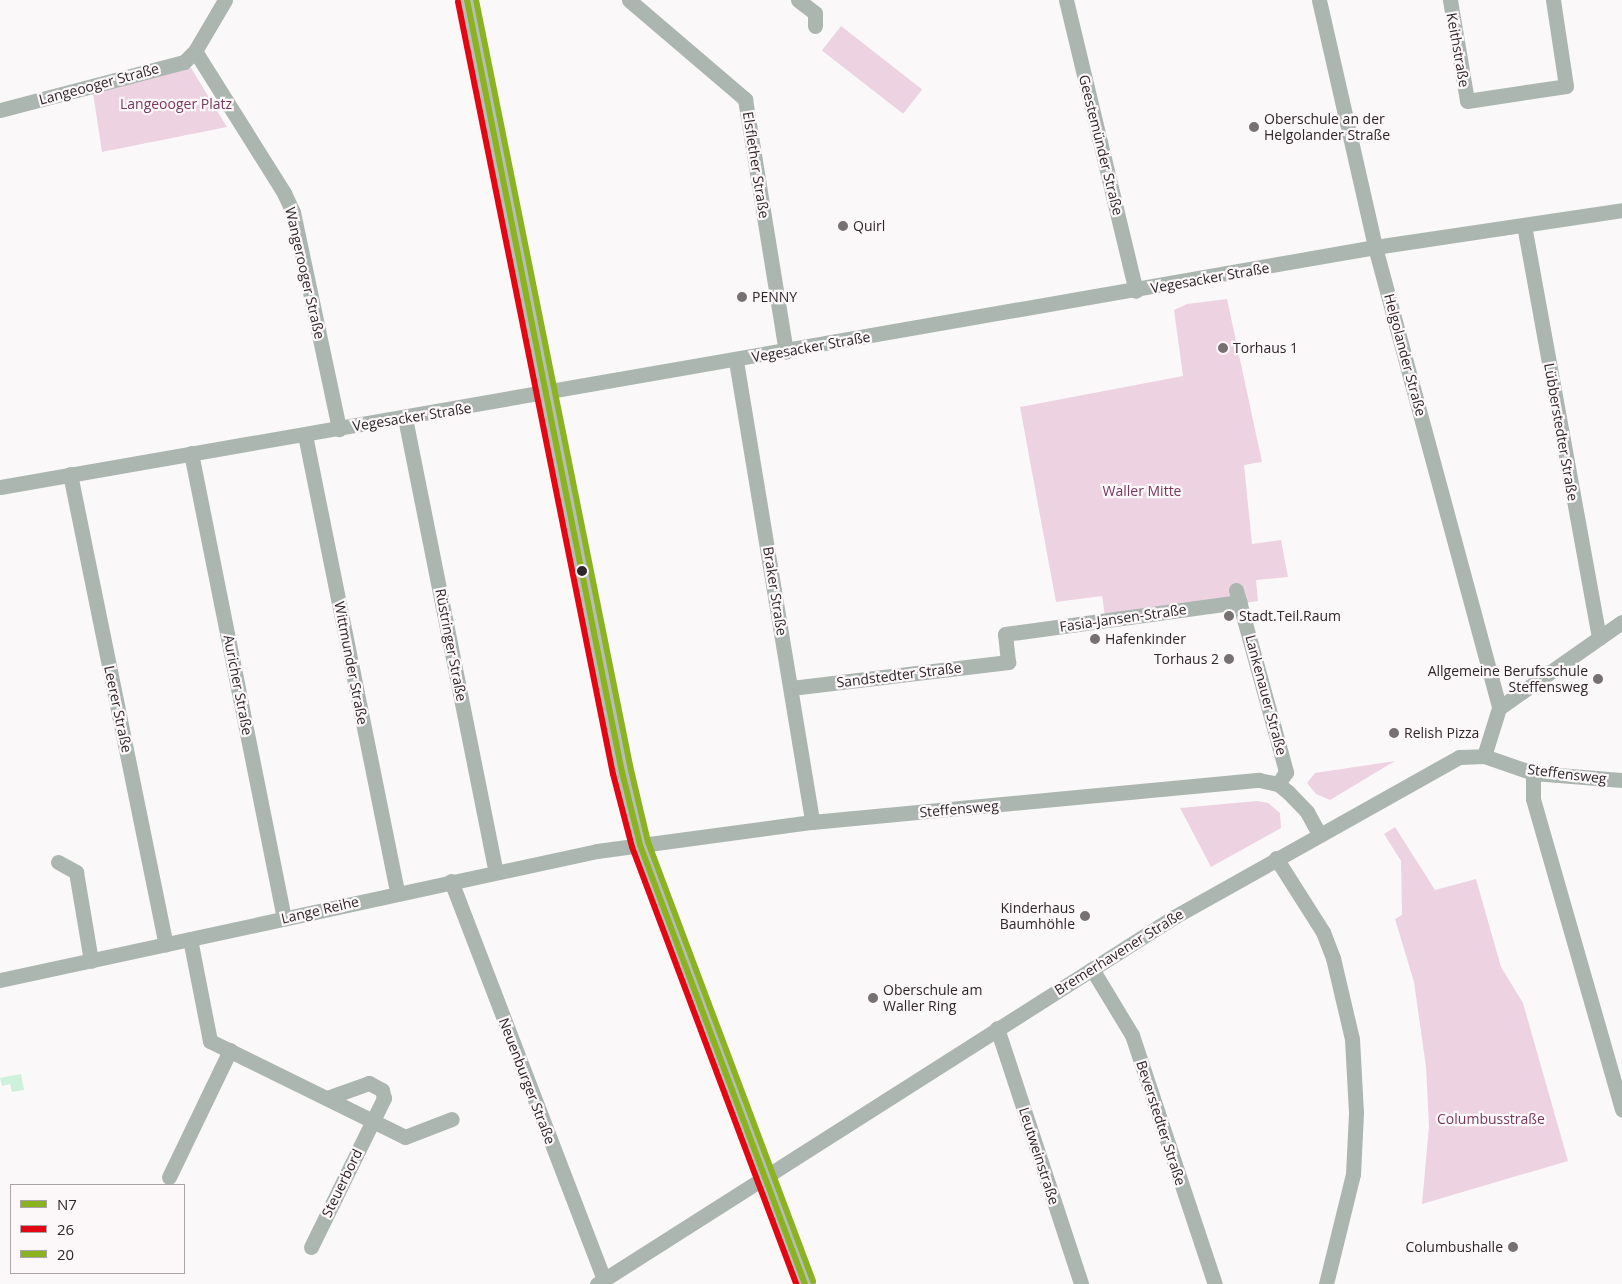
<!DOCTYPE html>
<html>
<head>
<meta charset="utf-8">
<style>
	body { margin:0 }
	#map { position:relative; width:1622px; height:1284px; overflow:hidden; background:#fbf8f9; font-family:"Open Sans",sans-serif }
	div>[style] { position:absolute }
	.green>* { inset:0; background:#edd3e1; transform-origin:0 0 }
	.water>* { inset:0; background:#cef1dc }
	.street>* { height:15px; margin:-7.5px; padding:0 7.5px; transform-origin:7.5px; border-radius:7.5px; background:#acb6b0 }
	.secondary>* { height:21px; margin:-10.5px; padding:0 10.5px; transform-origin:10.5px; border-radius:10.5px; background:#b7beb9 }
	.bus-1>* { height:6px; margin:-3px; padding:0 3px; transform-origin:3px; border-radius:3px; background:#8bb220 }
	.bus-2>* { height:6px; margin:-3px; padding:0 3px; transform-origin:3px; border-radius:3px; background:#e30613 }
	.bus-3>* { height:6px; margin:-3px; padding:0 3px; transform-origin:3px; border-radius:3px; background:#8bb220 }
	.dots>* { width:14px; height:14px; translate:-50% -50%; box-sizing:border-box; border:2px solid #fcf7f9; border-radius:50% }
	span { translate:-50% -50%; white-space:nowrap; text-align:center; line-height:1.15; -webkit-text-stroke:4.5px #fcf7f9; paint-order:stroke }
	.street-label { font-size:14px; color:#2f262b }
	.park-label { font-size:14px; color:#76395d }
	.poi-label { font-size:14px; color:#2f262b }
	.left { translate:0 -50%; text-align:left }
	.right { translate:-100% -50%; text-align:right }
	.legend { position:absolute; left:10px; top:1184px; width:175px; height:90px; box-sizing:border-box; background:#fcf7f9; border:1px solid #aaa3a7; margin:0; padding:6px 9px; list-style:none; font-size:15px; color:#2f262b }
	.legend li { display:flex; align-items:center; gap:10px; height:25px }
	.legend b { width:25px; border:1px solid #aaa3a7 }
</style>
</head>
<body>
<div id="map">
	<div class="green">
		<i style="left:841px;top:26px;width:103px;height:31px;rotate:38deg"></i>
		<i style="clip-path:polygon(191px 68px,227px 127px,102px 152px,93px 93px)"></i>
		<i style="clip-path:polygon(1227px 299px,1262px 462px,1244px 465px,1252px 544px,1281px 540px,1288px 577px,1256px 580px,1258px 601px,1106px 623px,1102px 596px,1056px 602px,1020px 407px,1183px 376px,1174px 310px,1187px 304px)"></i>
		<i style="clip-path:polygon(1395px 761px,1330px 800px,1316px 794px,1307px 783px,1315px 773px)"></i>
		<i style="clip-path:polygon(1257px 801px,1268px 803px,1280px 813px,1281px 828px,1211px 867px,1180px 808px)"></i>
		<i style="clip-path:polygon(1395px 827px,1435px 890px,1476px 879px,1501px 967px,1523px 1003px,1568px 1161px,1422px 1204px,1429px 1126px,1426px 1067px,1414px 982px,1395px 919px,1402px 915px,1401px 861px,1384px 834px)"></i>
	</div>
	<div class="water">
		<i style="clip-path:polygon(21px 1074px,24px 1090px,12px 1092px,10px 1084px,2px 1086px,0 1078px)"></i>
	</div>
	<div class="street">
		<i style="left:629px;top:0;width:153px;rotate:40.5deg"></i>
		<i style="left:745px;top:99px;width:256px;rotate:80.8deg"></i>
		<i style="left:798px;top:0;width:21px;rotate:37deg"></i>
		<i style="left:815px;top:13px;width:13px;rotate:90deg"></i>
		<i style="left:1066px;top:0;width:299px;rotate:76.5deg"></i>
		<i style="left:1319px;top:0;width:253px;rotate:77.2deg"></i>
		<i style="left:1375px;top:247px;width:477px;rotate:74.9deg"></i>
		<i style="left:1450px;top:0;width:102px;rotate:80.4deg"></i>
		<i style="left:1467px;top:101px;width:100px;rotate:-8.6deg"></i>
		<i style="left:1566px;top:86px;width:87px;rotate:-98.6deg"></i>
		<i style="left:195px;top:51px;width:168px;rotate:57.9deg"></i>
		<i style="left:284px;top:193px;width:21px;rotate:65deg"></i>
		<i style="left:293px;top:212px;width:222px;rotate:78deg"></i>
		<i style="left:0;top:110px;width:190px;rotate:-14.6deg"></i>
		<i style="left:184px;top:62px;width:16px;rotate:-45deg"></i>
		<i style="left:195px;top:51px;width:59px;rotate:-59.5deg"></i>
		<i style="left:1524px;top:225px;width:420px;rotate:79.7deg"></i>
		<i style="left:736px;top:361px;width:467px;rotate:80.6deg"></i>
		<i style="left:405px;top:418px;width:463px;rotate:78.7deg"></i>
		<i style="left:305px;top:435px;width:466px;rotate:78.6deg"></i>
		<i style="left:191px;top:453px;width:473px;rotate:78.7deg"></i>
		<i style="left:70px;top:474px;width:480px;rotate:78.5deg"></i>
		<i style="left:0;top:487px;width:1396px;rotate:-9.9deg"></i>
		<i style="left:1375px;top:247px;width:250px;rotate:-8.5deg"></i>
		<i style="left:1236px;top:590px;width:189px;rotate:74.6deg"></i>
		<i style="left:1286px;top:772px;width:14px;rotate:124deg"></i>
		<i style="left:791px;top:688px;width:219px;rotate:-6.8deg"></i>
		<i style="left:1008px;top:662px;width:28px;rotate:-96deg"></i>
		<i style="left:1005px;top:634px;width:237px;rotate:-7.8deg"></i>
		<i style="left:1484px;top:756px;width:50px;rotate:-72.6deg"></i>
		<i style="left:1499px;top:708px;width:150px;rotate:-35deg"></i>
		<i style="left:1533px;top:773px;width:26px;rotate:90deg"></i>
		<i style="left:1533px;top:799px;width:323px;rotate:74deg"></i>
		<i style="left:1276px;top:858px;width:88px;rotate:57.6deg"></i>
		<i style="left:1323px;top:932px;width:28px;rotate:69deg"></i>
		<i style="left:1333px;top:958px;width:83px;rotate:76.8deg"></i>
		<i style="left:1352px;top:1039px;width:74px;rotate:86.9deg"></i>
		<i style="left:1356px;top:1113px;width:61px;rotate:92.8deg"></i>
		<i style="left:1353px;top:1174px;width:113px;rotate:103.8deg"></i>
		<i style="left:58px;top:862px;width:21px;rotate:29deg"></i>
		<i style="left:76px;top:872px;width:90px;rotate:80.4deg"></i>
		<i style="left:451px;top:881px;width:427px;rotate:69deg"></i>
		<i style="left:190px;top:939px;width:104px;rotate:78.9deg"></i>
		<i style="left:210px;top:1041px;width:217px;rotate:26.2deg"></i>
		<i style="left:405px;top:1137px;width:50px;rotate:-21deg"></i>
		<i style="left:1092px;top:969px;width:77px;rotate:58.8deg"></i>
		<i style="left:1132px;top:1035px;width:262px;rotate:71.6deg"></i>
		<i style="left:0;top:980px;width:611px;rotate:-12.19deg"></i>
		<i style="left:597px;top:851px;width:217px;rotate:-7.7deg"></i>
		<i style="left:812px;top:822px;width:449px;rotate:-5.4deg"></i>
		<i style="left:1259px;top:780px;width:19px;rotate:12deg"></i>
		<i style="left:1278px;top:784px;width:13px;rotate:39deg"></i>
		<i style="left:1288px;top:792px;width:28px;rotate:46deg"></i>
		<i style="left:1307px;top:812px;width:26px;rotate:61deg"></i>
		<i style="left:997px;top:1028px;width:269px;rotate:71.8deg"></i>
		<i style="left:169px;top:1177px;width:141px;rotate:-64.3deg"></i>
		<i style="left:311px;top:1247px;width:166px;rotate:-63.9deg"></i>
		<i style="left:384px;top:1098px;width:8px;rotate:-104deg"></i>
		<i style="left:382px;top:1090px;width:15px;rotate:-152deg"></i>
		<i style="left:369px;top:1083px;width:45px;rotate:160.3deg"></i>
		<i style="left:597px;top:1284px;width:684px;rotate:-32.46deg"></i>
		<i style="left:1174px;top:917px;width:327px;rotate:-29.3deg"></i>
		<i style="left:1459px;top:757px;width:25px;rotate:-2deg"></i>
		<i style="left:1484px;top:756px;width:52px;rotate:19.1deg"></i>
		<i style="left:1533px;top:773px;width:89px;rotate:4.5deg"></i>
	</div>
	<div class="secondary">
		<i style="left:467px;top:0;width:787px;rotate:78.65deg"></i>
		<i style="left:622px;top:772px;width:75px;rotate:76.1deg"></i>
		<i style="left:640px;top:845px;width:469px;rotate:69.4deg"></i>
	</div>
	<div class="bus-1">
		<i style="left:467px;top:0;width:787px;rotate:78.65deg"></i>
		<i style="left:622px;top:772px;width:75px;rotate:76.1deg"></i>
		<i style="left:640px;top:845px;width:469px;rotate:69.4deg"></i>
	</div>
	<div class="bus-2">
		<i style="left:458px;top:2px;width:787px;rotate:78.65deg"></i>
		<i style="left:613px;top:774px;width:75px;rotate:75.4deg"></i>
		<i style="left:632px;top:847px;width:467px;rotate:69.4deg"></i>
	</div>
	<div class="bus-3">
		<i style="left:476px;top:0;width:785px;rotate:78.62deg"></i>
		<i style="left:631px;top:770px;width:74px;rotate:76.7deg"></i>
		<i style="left:648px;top:842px;width:469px;rotate:69.4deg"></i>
	</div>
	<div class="dots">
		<i style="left:1254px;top:127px;background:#767073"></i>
		<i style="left:843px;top:226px;background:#767073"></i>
		<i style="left:742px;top:297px;background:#767073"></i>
		<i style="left:1223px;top:348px;background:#767073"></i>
		<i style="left:582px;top:571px;background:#2f262b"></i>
		<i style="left:1229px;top:616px;background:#767073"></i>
		<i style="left:1095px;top:639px;background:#767073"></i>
		<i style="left:1229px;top:659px;background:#767073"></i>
		<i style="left:1598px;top:679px;background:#767073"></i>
		<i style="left:1394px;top:733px;background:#767073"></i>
		<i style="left:1085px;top:916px;background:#767073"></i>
		<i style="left:873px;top:998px;background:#767073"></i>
		<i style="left:1513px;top:1247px;background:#767073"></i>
	</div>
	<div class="street-label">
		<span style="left:1458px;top:50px;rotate:80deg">Keithstraße</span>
		<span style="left:99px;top:84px;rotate:-15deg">Langeooger Straße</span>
		<span style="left:1101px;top:145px;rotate:76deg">Geestemünder Straße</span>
		<span style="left:756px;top:165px;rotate:81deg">Elsflether Straße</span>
		<span style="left:305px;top:273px;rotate:77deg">Wangerooger Straße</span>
		<span style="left:1210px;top:278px;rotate:-10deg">Vegesacker Straße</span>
		<span style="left:811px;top:347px;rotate:-10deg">Vegesacker Straße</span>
		<span style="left:1405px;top:355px;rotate:75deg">Helgolander Straße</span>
		<span style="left:412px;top:417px;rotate:-9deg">Vegesacker Straße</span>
		<span style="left:1561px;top:432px;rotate:80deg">Lübberstedter Straße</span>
		<span style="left:775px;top:591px;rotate:81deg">Braker Straße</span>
		<span style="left:1123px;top:618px;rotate:-8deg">Fasia-Jansen-Straße</span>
		<span style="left:451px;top:645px;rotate:79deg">Rüstringer Straße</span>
		<span style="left:351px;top:663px;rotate:79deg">Wittmunder Straße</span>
		<span style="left:899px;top:675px;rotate:-7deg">Sandstedter Straße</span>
		<span style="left:238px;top:685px;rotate:79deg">Auricher Straße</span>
		<span style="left:1266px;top:695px;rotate:75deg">Lankenauer Straße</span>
		<span style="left:118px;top:709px;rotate:78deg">Leerer Straße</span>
		<span style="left:1567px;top:774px;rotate:7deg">Steffensweg</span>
		<span style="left:959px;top:809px;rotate:-5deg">Steffensweg</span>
		<span style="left:320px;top:910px;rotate:-13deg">Lange Reihe</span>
		<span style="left:1119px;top:952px;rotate:-32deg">Bremerhavener Straße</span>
		<span style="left:527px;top:1081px;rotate:69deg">Neuenburger Straße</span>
		<span style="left:1161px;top:1123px;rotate:72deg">Beverstedter Straße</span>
		<span style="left:1039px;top:1156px;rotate:72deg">Leutweinstraße</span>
		<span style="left:342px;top:1183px;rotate:-64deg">Steuerbord</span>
	</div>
	<div class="park-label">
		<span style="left:176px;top:104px">Langeooger Platz</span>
		<span style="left:1142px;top:491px">Waller Mitte</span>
		<span style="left:1491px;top:1119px">Columbusstraße</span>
	</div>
	<div class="poi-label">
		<span class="left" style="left:1264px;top:127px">Oberschule an der<br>Helgolander Straße</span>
		<span class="left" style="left:853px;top:226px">Quirl</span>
		<span class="left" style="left:752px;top:297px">PENNY</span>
		<span class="left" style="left:1233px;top:348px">Torhaus 1</span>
		<span class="left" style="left:1239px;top:616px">Stadt.Teil.Raum</span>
		<span class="left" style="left:1105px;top:639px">Hafenkinder</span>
		<span class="right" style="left:1219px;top:659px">Torhaus 2</span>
		<span class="right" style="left:1588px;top:679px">Allgemeine Berufsschule<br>Steffensweg</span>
		<span class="left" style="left:1404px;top:733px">Relish Pizza</span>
		<span class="right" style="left:1075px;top:916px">Kinderhaus<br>Baumhöhle</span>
		<span class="left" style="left:883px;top:998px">Oberschule am<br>Waller Ring</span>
		<span class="right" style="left:1503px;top:1247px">Columbushalle</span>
	</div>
	<ul class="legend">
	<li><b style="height:6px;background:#8bb220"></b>N7</li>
	<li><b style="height:6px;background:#e30613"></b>26</li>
	<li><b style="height:6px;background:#8bb220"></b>20</li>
	</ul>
</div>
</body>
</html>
